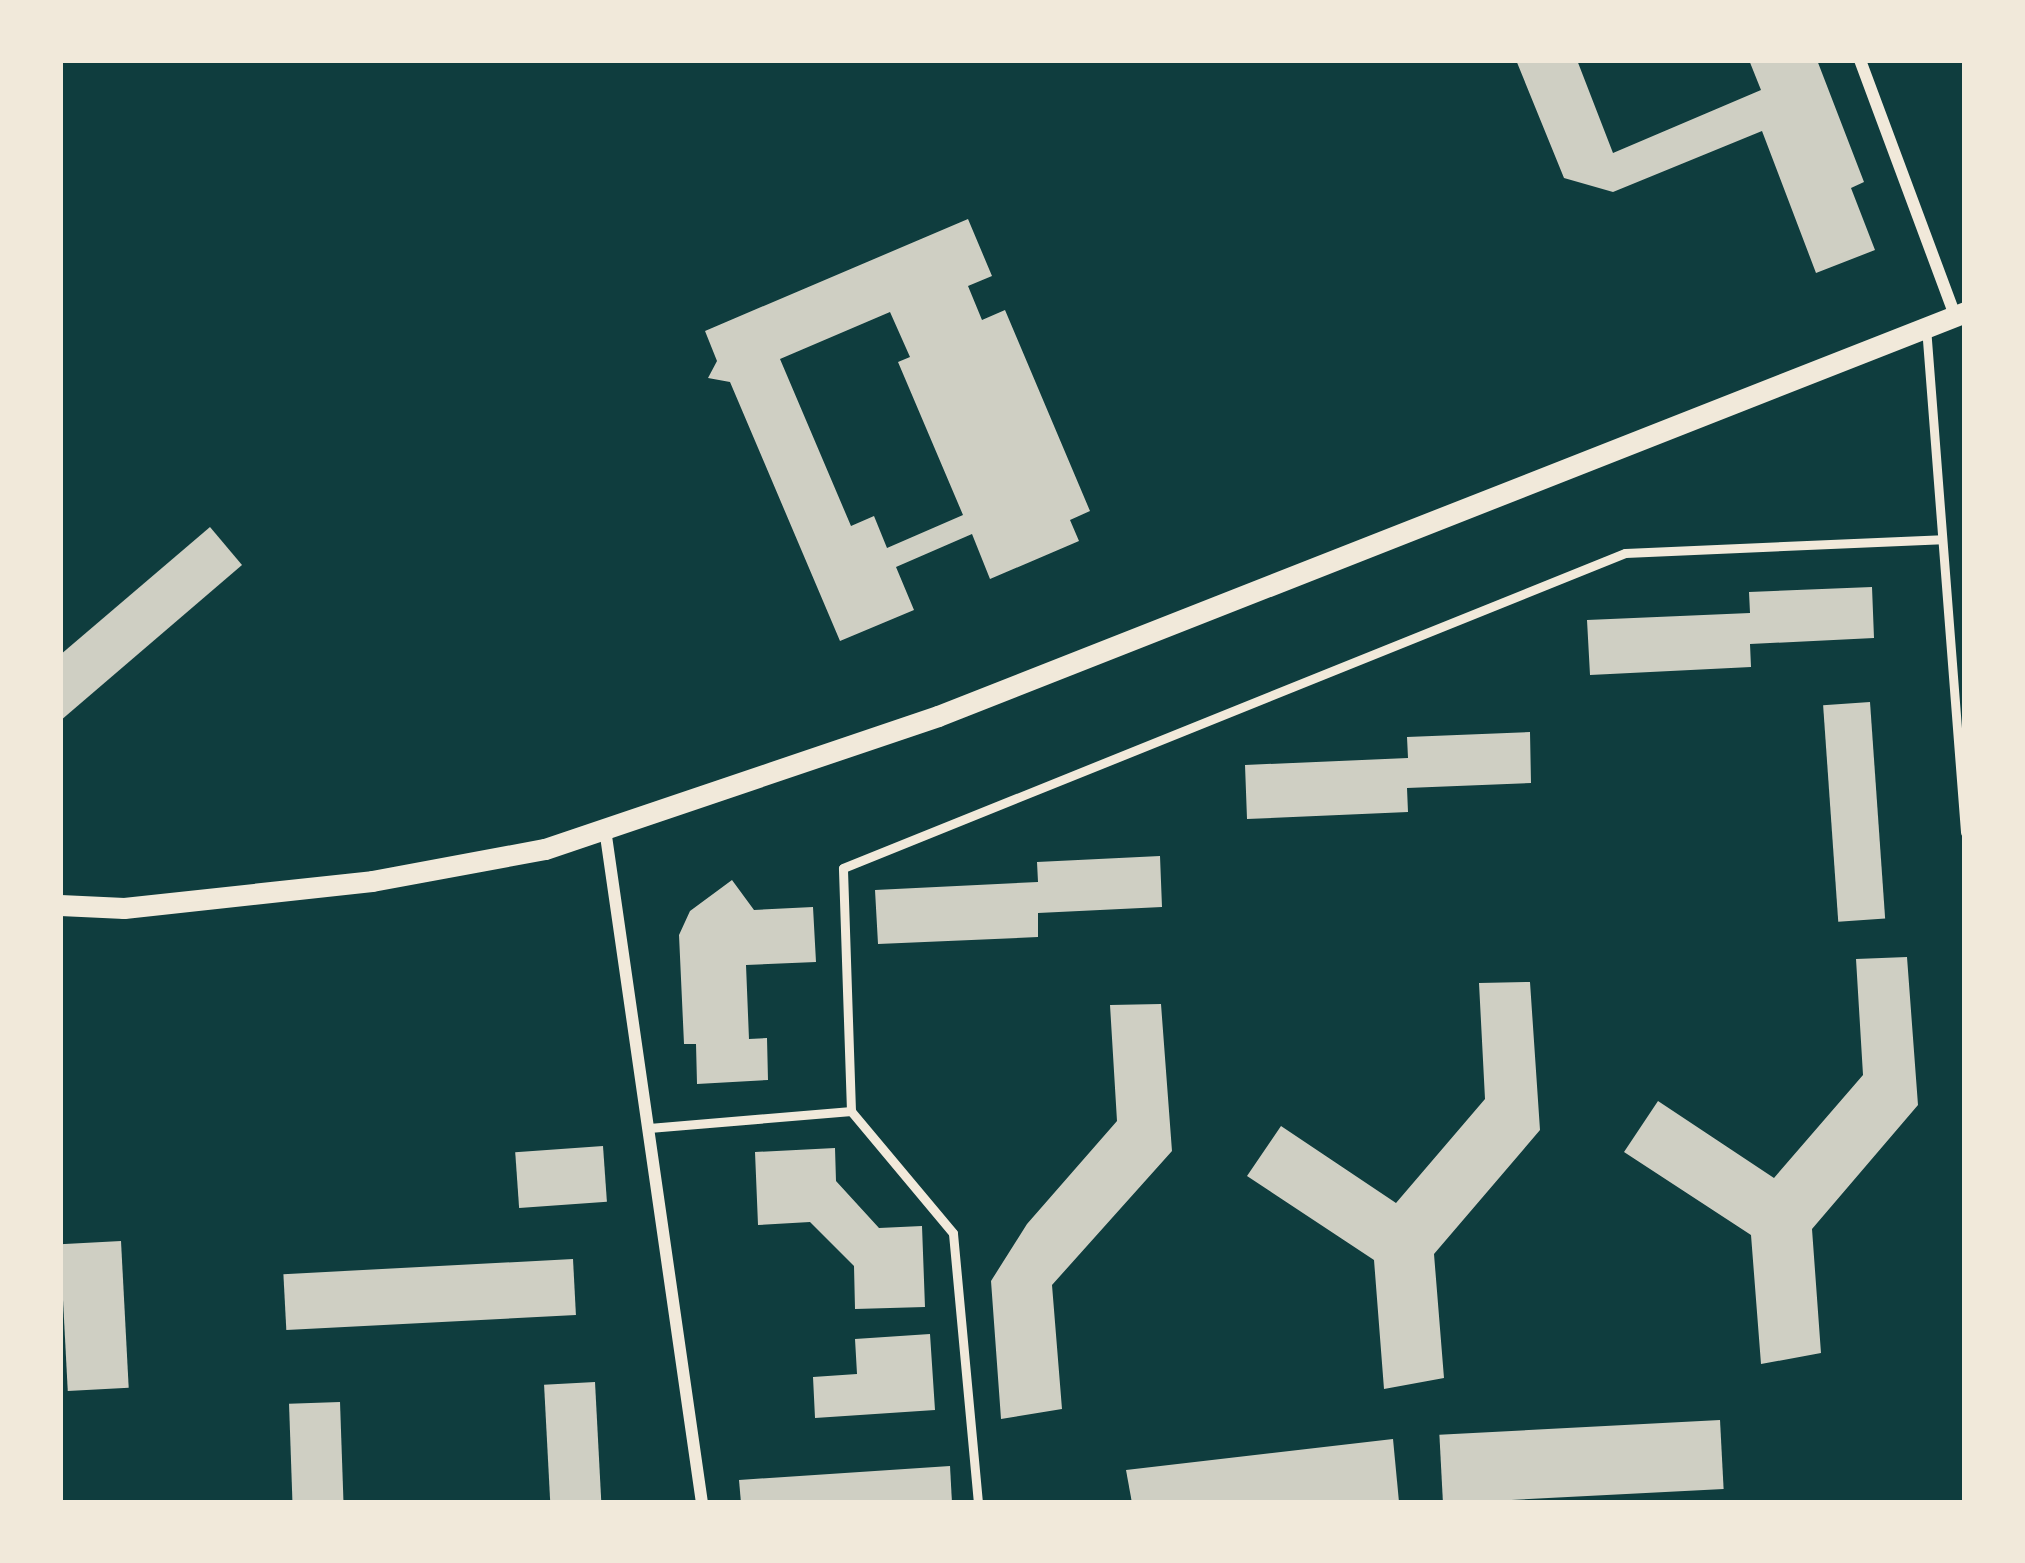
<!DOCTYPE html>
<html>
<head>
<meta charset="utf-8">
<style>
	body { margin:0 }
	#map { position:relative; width:2025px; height:1563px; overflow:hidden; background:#0f3d3e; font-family:Lato,sans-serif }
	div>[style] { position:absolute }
	.building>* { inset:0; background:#cfcfc3; transform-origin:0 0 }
	.service>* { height:9px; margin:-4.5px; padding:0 4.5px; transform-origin:4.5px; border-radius:4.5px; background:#f1e9da }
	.minor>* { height:12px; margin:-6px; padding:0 6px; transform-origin:6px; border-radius:6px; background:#f1e9da }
	.tertiary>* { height:21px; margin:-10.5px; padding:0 10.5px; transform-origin:10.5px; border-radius:10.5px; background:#f1e9da }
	span { translate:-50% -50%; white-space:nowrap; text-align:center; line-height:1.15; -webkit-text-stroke:12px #f1e9da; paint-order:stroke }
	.frame { position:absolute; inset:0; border:63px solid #f1e9da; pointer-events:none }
</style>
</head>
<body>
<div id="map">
	<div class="building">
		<i style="clip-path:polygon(1516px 60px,1577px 60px,1613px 153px,1761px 90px,1749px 60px,1817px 60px,1864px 182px,1851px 188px,1875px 250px,1816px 273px,1762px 131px,1613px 192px,1564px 178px)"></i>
		<i style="clip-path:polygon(evenodd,968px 219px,992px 276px,968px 286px,982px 320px,1005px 310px,1090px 511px,1070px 520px,1079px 541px,990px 579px,972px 534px,896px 567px,914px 610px,840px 641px,730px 382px,708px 378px,717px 361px,705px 331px,968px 219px,890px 312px,910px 357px,898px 362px,963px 515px,887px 548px,874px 516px,851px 526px,780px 359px,890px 312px)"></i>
		<i style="clip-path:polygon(210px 527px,242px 565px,60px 721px,60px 655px)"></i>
		<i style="clip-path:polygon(1872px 587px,1874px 638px,1750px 644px,1751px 667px,1590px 675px,1587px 620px,1750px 613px,1749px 592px)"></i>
		<i style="left:1870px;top:702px;width:217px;height:47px;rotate:86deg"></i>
		<i style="clip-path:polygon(1530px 732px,1531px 783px,1407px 788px,1408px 812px,1247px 819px,1245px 765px,1408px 758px,1407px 737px)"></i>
		<i style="clip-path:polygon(1160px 856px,1162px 907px,1038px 913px,1038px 937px,878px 944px,875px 890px,1038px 882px,1037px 862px)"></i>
		<i style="clip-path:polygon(732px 880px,754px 910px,813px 907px,816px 962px,746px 965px,749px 1039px,767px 1038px,768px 1080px,697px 1084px,696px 1044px,684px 1044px,679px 935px,690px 911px)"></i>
		<i style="clip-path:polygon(1907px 957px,1918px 1105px,1812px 1229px,1821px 1353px,1761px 1364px,1751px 1235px,1624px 1152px,1658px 1101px,1774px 1178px,1863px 1075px,1856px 959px)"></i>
		<i style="clip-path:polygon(1530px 982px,1540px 1130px,1434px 1254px,1444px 1378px,1384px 1389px,1374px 1260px,1247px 1176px,1281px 1126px,1396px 1203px,1485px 1099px,1479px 983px)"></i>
		<i style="clip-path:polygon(1161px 1004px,1172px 1151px,1052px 1285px,1062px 1409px,1001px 1419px,991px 1281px,1027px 1224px,1117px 1121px,1110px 1005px)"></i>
		<i style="left:603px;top:1146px;width:56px;height:88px;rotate:86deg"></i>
		<i style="clip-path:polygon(835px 1148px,836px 1181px,879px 1228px,922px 1226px,925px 1307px,855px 1309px,854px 1266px,810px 1222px,758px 1225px,755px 1152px)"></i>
		<i style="left:121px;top:1241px;width:147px;height:61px;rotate:87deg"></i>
		<i style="left:573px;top:1259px;width:56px;height:290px;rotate:87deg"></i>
		<i style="clip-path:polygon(930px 1334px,935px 1410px,815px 1418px,813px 1377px,857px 1374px,855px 1339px)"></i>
		<i style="left:595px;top:1382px;width:121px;height:51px;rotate:87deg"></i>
		<i style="left:340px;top:1402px;width:101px;height:51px;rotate:88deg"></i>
		<i style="left:1720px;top:1420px;width:69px;height:281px;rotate:87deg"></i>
		<i style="clip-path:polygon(1393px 1439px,1399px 1502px,1132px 1503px,1126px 1470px)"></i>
		<i style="clip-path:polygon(950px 1466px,952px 1503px,741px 1503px,739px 1480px)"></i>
	</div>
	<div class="service">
		<i style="left:1926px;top:327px;width:507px;rotate:85.58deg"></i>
		<i style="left:649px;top:1128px;width:203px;rotate:-4.8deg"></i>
		<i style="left:978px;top:1503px;width:271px;rotate:-95.3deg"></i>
		<i style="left:953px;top:1233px;width:159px;rotate:-129.9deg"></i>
		<i style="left:851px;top:1111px;width:243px;rotate:-91.9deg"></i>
		<i style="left:843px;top:868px;width:843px;rotate:-21.94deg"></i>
		<i style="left:1625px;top:553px;width:317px;rotate:-2.5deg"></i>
	</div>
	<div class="minor">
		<i style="left:1860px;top:60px;width:273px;rotate:69.6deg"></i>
		<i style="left:605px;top:829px;width:681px;rotate:81.81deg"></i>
	</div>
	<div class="tertiary">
		<i style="left:60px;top:905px;width:64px;rotate:2.7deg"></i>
		<i style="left:124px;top:908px;width:249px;rotate:-6.2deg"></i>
		<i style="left:372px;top:881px;width:176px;rotate:-10.5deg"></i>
		<i style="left:545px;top:849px;width:415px;rotate:-18.7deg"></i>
		<i style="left:938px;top:716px;width:1104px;rotate:-21.47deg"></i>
	</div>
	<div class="frame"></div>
</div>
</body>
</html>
